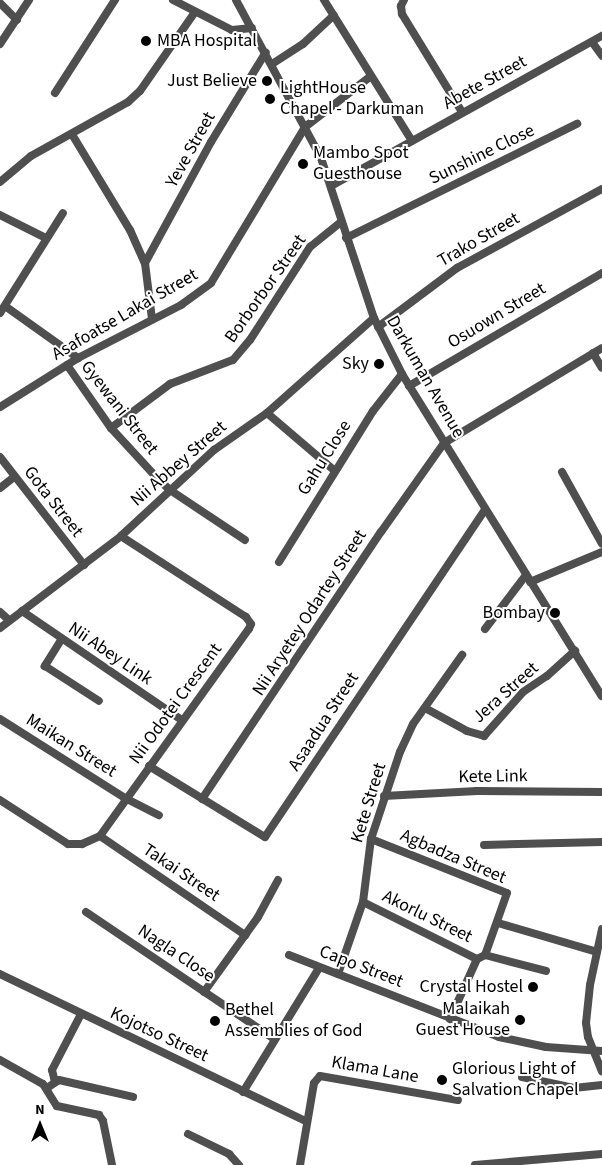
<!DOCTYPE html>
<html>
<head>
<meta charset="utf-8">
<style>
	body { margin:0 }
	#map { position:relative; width:602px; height:1165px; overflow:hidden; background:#fff; font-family:"Source Sans 3",sans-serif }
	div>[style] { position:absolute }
	.minor>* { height:8px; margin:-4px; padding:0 4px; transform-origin:4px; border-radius:4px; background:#4f4f4f }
	.dots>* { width:14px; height:14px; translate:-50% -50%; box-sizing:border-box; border:2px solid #fff; border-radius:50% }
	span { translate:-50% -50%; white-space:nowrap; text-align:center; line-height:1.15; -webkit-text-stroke:4px #fff; paint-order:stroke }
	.poi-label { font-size:18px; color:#000 }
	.left { translate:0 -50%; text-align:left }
	.right { translate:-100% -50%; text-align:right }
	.street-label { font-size:18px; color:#000 }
	.north { position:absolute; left:15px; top:1100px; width:50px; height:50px; -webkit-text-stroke:4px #fff; paint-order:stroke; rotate:0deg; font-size:14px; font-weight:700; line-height:20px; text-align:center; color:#000 }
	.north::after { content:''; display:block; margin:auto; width:18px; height:22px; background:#000; clip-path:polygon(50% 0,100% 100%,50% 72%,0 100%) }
</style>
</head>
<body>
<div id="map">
	<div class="minor">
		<i style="left:173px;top:0;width:66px;rotate:27deg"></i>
		<i style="left:232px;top:30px;width:20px;rotate:-6deg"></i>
		<i style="left:236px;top:0;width:179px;rotate:61.7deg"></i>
		<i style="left:321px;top:158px;width:169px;rotate:71.7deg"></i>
		<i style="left:374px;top:318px;width:63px;rotate:63.4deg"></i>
		<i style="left:402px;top:374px;width:379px;rotate:58.2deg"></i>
		<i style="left:324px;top:0;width:166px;rotate:58deg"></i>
		<i style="left:404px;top:0;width:7px;rotate:117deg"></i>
		<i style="left:401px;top:6px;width:8px;rotate:83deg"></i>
		<i style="left:402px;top:14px;width:115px;rotate:58.5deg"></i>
		<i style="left:0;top:3px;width:24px;rotate:45deg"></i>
		<i style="left:592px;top:42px;width:17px;rotate:54deg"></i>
		<i style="left:0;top:44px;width:53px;rotate:-56.6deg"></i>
		<i style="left:272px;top:64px;width:37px;rotate:-33deg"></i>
		<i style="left:303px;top:44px;width:42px;rotate:-43.1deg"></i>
		<i style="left:55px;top:93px;width:111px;rotate:-57.2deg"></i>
		<i style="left:73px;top:136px;width:110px;rotate:58.8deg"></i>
		<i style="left:130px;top:230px;width:36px;rotate:66deg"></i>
		<i style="left:145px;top:263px;width:56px;rotate:82.9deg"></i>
		<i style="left:0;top:182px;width:40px;rotate:-40deg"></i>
		<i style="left:31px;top:156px;width:111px;rotate:-29.1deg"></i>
		<i style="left:128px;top:102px;width:16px;rotate:-43deg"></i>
		<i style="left:140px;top:91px;width:96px;rotate:-55.2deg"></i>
		<i style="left:331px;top:186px;width:310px;rotate:-29deg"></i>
		<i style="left:0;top:215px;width:51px;rotate:26.6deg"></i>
		<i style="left:346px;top:238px;width:258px;rotate:-26.3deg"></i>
		<i style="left:145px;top:263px;width:138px;rotate:-61.4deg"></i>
		<i style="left:211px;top:142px;width:105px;rotate:-58.6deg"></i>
		<i style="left:5px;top:306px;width:90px;rotate:35.5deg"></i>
		<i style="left:0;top:313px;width:118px;rotate:-57.8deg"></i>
		<i style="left:378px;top:327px;width:99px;rotate:-36.8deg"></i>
		<i style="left:457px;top:268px;width:165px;rotate:-28.6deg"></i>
		<i style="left:593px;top:353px;width:17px;rotate:59deg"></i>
		<i style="left:67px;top:365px;width:77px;rotate:55.1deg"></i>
		<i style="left:111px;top:428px;width:67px;rotate:47.4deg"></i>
		<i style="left:156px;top:477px;width:19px;rotate:43deg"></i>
		<i style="left:170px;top:490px;width:90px;rotate:33.7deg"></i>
		<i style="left:409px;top:386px;width:224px;rotate:-30.3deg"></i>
		<i style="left:0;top:407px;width:92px;rotate:-32.1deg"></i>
		<i style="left:78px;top:358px;width:116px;rotate:-27.2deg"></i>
		<i style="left:181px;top:305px;width:37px;rotate:-36deg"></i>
		<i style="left:211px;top:283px;width:182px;rotate:-58.9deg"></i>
		<i style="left:305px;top:127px;width:83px;rotate:-37.7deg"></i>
		<i style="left:267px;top:413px;width:89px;rotate:40.5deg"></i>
		<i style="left:111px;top:428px;width:74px;rotate:-36.7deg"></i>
		<i style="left:170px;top:384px;width:67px;rotate:-20.9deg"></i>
		<i style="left:233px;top:360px;width:26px;rotate:-50deg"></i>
		<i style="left:250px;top:340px;width:111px;rotate:-57.2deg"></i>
		<i style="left:310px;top:247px;width:40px;rotate:-39deg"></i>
		<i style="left:0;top:457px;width:137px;rotate:52.1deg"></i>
		<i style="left:562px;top:472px;width:82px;rotate:60.9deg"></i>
		<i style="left:0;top:488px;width:18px;rotate:-38deg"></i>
		<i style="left:279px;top:562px;width:178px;rotate:-58.1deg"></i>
		<i style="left:373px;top:411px;width:47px;rotate:-51.9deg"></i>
		<i style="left:530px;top:582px;width:78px;rotate:-22.6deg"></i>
		<i style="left:22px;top:611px;width:194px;rotate:34.3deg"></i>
		<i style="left:0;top:612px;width:12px;rotate:42deg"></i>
		<i style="left:0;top:628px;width:152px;rotate:-37.2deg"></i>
		<i style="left:121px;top:536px;width:127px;rotate:-42.8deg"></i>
		<i style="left:214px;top:450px;width:65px;rotate:-34.9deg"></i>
		<i style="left:267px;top:413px;width:143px;rotate:-41.6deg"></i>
		<i style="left:485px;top:629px;width:68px;rotate:-52.8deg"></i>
		<i style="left:61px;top:640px;width:31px;rotate:122deg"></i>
		<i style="left:45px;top:666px;width:64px;rotate:32.9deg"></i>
		<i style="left:425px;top:708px;width:48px;rotate:28.7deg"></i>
		<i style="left:467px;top:731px;width:18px;rotate:16deg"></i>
		<i style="left:484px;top:736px;width:59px;rotate:-48.4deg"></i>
		<i style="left:523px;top:692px;width:29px;rotate:-34deg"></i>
		<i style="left:547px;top:676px;width:38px;rotate:-42deg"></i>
		<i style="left:0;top:719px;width:148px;rotate:32.3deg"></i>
		<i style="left:125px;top:798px;width:38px;rotate:27deg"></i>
		<i style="left:149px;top:766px;width:136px;rotate:31.5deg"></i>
		<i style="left:265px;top:837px;width:394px;rotate:-56.1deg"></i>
		<i style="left:384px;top:796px;width:93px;rotate:-3.1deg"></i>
		<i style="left:477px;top:791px;width:125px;rotate:0.5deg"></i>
		<i style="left:202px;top:799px;width:321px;rotate:-56.2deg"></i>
		<i style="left:381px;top:532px;width:109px;rotate:-54.7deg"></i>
		<i style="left:444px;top:443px;width:184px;rotate:-31deg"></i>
		<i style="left:0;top:800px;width:81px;rotate:32.9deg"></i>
		<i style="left:68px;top:844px;width:14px"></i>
		<i style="left:82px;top:844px;width:20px;rotate:-24deg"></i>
		<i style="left:100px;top:836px;width:255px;rotate:-54.3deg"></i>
		<i style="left:249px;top:629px;width:5px;rotate:-68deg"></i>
		<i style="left:251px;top:624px;width:9px;rotate:-126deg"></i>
		<i style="left:246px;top:617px;width:149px;rotate:-147.1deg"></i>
		<i style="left:100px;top:836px;width:176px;rotate:34.3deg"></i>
		<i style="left:371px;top:839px;width:146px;rotate:21.7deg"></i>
		<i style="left:507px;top:893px;width:66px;rotate:109.5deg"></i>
		<i style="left:485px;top:955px;width:9px;rotate:153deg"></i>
		<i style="left:477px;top:959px;width:66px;rotate:114.2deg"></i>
		<i style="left:484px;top:845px;width:118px;rotate:-1.5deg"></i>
		<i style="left:363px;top:902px;width:127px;rotate:26.6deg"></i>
		<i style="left:86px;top:912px;width:227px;rotate:34deg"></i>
		<i style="left:498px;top:923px;width:103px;rotate:16.3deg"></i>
		<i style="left:602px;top:929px;width:57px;rotate:102.1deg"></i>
		<i style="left:590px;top:985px;width:38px;rotate:96deg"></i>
		<i style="left:586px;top:1023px;width:14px;rotate:82deg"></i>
		<i style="left:588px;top:1037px;width:37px;rotate:68deg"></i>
		<i style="left:289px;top:955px;width:225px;rotate:21.3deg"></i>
		<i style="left:499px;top:1037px;width:48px;rotate:12deg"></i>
		<i style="left:546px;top:1047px;width:56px;rotate:4.1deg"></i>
		<i style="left:485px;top:955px;width:63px;rotate:14.7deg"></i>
		<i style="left:0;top:974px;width:339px;rotate:25.7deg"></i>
		<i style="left:338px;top:974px;width:76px;rotate:-70.9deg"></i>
		<i style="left:363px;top:902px;width:64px;rotate:-82.8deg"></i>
		<i style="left:371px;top:839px;width:92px;rotate:-71.6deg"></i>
		<i style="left:400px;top:752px;width:31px;rotate:-65deg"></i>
		<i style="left:413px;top:724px;width:85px;rotate:-54.6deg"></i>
		<i style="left:204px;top:992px;width:92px;rotate:-54.2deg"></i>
		<i style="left:258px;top:917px;width:42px;rotate:-61.6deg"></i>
		<i style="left:0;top:1060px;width:49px;rotate:29.2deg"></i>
		<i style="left:43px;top:1084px;width:26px;rotate:58deg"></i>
		<i style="left:57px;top:1106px;width:43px;rotate:12.1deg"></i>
		<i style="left:99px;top:1115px;width:7px;rotate:56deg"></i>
		<i style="left:103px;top:1121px;width:45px;rotate:78.4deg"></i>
		<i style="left:522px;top:1077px;width:53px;rotate:11.9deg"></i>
		<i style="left:574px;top:1088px;width:28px;rotate:-6deg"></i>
		<i style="left:55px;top:1082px;width:12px;rotate:-104deg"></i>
		<i style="left:52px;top:1070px;width:63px;rotate:-62.6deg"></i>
		<i style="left:47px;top:1088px;width:14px;rotate:-34deg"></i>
		<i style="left:59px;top:1080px;width:76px;rotate:12.9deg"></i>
		<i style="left:243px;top:1092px;width:145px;rotate:-58.5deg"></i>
		<i style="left:188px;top:1134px;width:46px;rotate:26deg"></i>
		<i style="left:229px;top:1154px;width:15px;rotate:48deg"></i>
		<i style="left:300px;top:1165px;width:83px;rotate:-80.3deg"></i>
		<i style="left:314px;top:1083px;width:9px;rotate:-49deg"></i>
		<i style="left:320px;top:1076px;width:140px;rotate:9.9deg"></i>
		<i style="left:475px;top:1165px;width:127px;rotate:-5deg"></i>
	</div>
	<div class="dots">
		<i style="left:146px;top:41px;background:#000"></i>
		<i style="left:267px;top:81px;background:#000"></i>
		<i style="left:270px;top:99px;background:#000"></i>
		<i style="left:303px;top:164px;background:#000"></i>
		<i style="left:379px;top:364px;background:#000"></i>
		<i style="left:555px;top:613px;background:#000"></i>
		<i style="left:533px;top:987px;background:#000"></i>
		<i style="left:520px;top:1020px;background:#000"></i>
		<i style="left:215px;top:1021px;background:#000"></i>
		<i style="left:442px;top:1080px;background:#000"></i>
	</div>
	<div class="poi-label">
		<span class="left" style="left:157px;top:41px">MBA Hospital</span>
		<span class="right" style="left:257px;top:81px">Just Believe</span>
		<span class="left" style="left:280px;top:99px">LightHouse<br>Chapel - Darkuman</span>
		<span class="left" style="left:313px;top:164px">Mambo Spot<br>Guesthouse</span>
		<span class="right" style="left:369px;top:364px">Sky</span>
		<span class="right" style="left:545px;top:613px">Bombay</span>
		<span class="right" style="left:523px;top:987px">Crystal Hostel</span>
		<span class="right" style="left:510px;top:1020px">Malaikah<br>Guest House</span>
		<span class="left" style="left:225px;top:1021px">Bethel<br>Assemblies of God</span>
		<span class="left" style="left:452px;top:1080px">Glorious Light of<br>Salvation Chapel</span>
	</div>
	<div class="street-label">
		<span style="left:485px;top:83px;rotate:-29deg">Abete Street</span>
		<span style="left:191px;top:150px;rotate:-61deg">Yeve Street</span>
		<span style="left:482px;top:155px;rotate:-26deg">Sunshine Close</span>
		<span style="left:479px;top:240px;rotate:-30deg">Trako Street</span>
		<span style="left:266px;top:289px;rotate:-55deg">Borborbor Street</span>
		<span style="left:125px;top:315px;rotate:-30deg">Asafoatse Lakai Street</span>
		<span style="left:497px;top:316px;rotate:-31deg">Osuown Street</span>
		<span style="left:425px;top:377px;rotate:60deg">Darkuman Avenue</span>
		<span style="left:119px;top:408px;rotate:52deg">Gyewani Street</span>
		<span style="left:325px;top:458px;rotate:-58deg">Gahu Close</span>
		<span style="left:179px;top:464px;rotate:-41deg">Nii Abbey Street</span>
		<span style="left:53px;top:502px;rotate:52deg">Gota Street</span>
		<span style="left:310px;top:613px;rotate:-57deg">Nii Aryetey Odartey Street</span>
		<span style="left:110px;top:654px;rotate:34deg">Nii Abey Link</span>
		<span style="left:506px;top:693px;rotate:-42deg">Jera Street</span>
		<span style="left:176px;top:704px;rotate:-54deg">Nii Odotei Crescent</span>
		<span style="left:324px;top:722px;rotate:-57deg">Asaadua Street</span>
		<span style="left:71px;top:746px;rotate:32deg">Maikan Street</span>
		<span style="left:493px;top:777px;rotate:-1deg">Kete Link</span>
		<span style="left:369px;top:803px;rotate:-73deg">Kete Street</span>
		<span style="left:453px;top:857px;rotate:23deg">Agbadza Street</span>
		<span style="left:181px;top:873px;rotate:34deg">Takai Street</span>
		<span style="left:427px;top:917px;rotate:26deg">Akorlu Street</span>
		<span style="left:176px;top:954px;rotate:34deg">Nagla Close</span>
		<span style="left:361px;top:967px;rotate:21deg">Capo Street</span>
		<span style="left:159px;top:1035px;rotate:25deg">Kojotso Street</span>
		<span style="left:375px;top:1070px;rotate:10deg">Klama Lane</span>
	</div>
	<div class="north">N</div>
</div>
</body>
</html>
